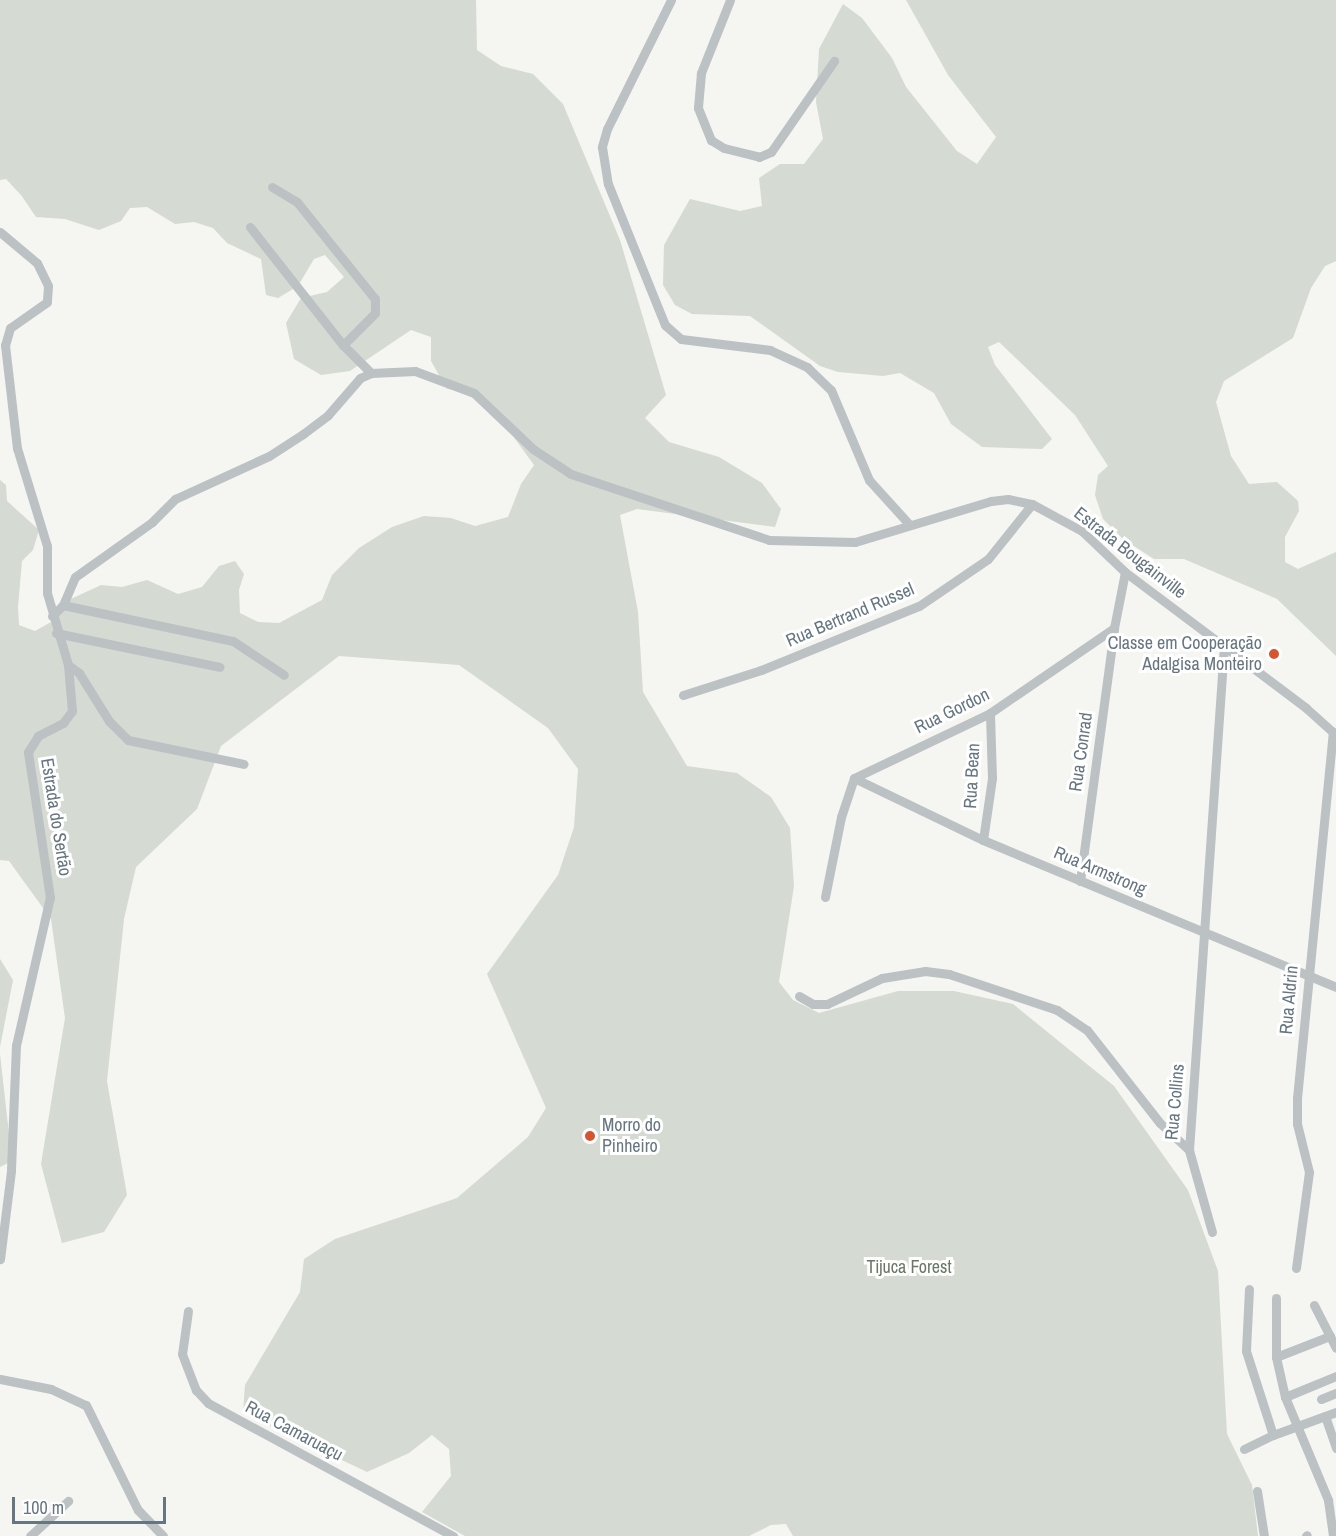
<!DOCTYPE html>
<html>
<head>
<meta charset="utf-8">
<style>
	body { margin:0 }
	#map { position:relative; width:1336px; height:1536px; overflow:hidden; background:#f5f5f2; font-family:"Archivo Narrow",sans-serif }
	div>[style] { position:absolute }
	.green>* { inset:0; background:#d5dad2 }
	.street>* { height:9px; margin:-4.5px; padding:0 4.5px; transform-origin:4.5px; border-radius:4.5px; background:#bcc1c4 }
	.dots>* { width:16px; height:16px; translate:-50% -50%; box-sizing:border-box; border:3px solid #fff; border-radius:50% }
	span { translate:-50% -50%; white-space:nowrap; text-align:center; line-height:1.15; -webkit-text-stroke:6px #fff; paint-order:stroke }
	.street-label { font-size:18px; color:#667681 }
	.poi-label { font-size:18px; color:#667681 }
	.right { translate:-100% -50%; text-align:right }
	.left { translate:0 -50%; text-align:left }
	.park-label { font-size:18px; color:#697965 }
	.scale { position:absolute; left:12px; top:1497px; width:154px; height:27px; box-sizing:border-box; border:3px solid #667681; border-top:0; padding-left:8px; font-size:18px; line-height:21px; white-space:nowrap; color:#667681; -webkit-text-stroke:4px #fff; paint-order:stroke }
</style>
</head>
<body>
<div id="map">
	<div class="green">
		<i style="clip-path:polygon(0 0,476px 0,477px 50px,501px 66px,533px 74px,563px 104px,620px 240px,666px 395px,645px 418px,669px 442px,719px 457px,762px 483px,781px 509px,775px 527px,637px 509px,620px 515px,638px 612px,643px 692px,687px 766px,737px 773px,771px 797px,790px 828px,794px 886px,779px 982px,793px 1000px,819px 1013px,898px 991px,954px 991px,1013px 1004px,1114px 1086px,1188px 1190px,1218px 1271px,1227px 1434px,1252px 1485px,1258px 1536px,793px 1536px,786px 1524px,771px 1525px,749px 1536px,465px 1536px,422px 1512px,451px 1476px,449px 1449px,432px 1435px,409px 1453px,367px 1472px,243px 1413px,245px 1385px,300px 1292px,304px 1259px,335px 1239px,457px 1198px,528px 1137px,546px 1108px,487px 974px,558px 875px,574px 827px,578px 769px,548px 728px,459px 665px,339px 656px,221px 746px,197px 809px,136px 867px,124px 919px,107px 1081px,127px 1195px,104px 1232px,62px 1243px,41px 1164px,65px 1018px,51px 919px,9px 861px,0 860px,0 480px,6px 485px,7px 501px,39px 530px,33px 550px,22px 561px,18px 607px,19px 625px,35px 631px,51px 622px,60px 604px,101px 585px,122px 587px,147px 580px,178px 594px,202px 587px,219px 566px,235px 561px,244px 574px,239px 590px,240px 613px,258px 622px,279px 623px,322px 600px,332px 575px,359px 548px,392px 527px,424px 516px,451px 518px,475px 526px,508px 517px,521px 484px,534px 465px,502px 421px,469px 391px,447px 389px,431px 361px,431px 337px,411px 330px,350px 371px,321px 375px,294px 359px,286px 323px,301px 298px,327px 292px,344px 277px,325px 255px,314px 259px,298px 286px,278px 298px,266px 295px,261px 259px,227px 243px,213px 228px,194px 222px,175px 224px,147px 207px,130px 208px,121px 221px,99px 230px,65px 219px,36px 217px,21px 195px,6px 179px,0 180px)"></i>
		<i style="clip-path:polygon(906px 0,1336px 0,1336px 261px,1325px 266px,1311px 288px,1293px 338px,1224px 381px,1216px 402px,1231px 456px,1249px 484px,1277px 482px,1298px 501px,1299px 511px,1285px 537px,1285px 562px,1298px 569px,1336px 552px,1336px 656px,1277px 599px,1184px 559px,1154px 559px,1123px 539px,1103px 519px,1095px 495px,1098px 475px,1108px 466px,1075px 415px,999px 342px,988px 347px,995px 365px,1052px 439px,1042px 449px,982px 447px,951px 424px,934px 393px,900px 373px,883px 376px,838px 372px,820px 366px,750px 316px,692px 314px,675px 305px,663px 285px,664px 245px,690px 199px,740px 211px,762px 206px,759px 178px,780px 164px,804px 164px,823px 139px,816px 102px,819px 49px,843px 4px,862px 18px,892px 58px,906px 87px,957px 151px,977px 164px,996px 137px,948px 75px)"></i>
		<i style="clip-path:polygon(0 959px,13px 980px,0 1047px)"></i>
		<i style="clip-path:polygon(0 1054px,12px 1161px,0 1167px)"></i>
	</div>
	<div class="street">
		<i style="left:671px;top:0;width:144px;rotate:116.4deg"></i>
		<i style="left:607px;top:129px;width:19px;rotate:106deg"></i>
		<i style="left:602px;top:147px;width:37px;rotate:81deg"></i>
		<i style="left:608px;top:184px;width:152px;rotate:68deg"></i>
		<i style="left:665px;top:325px;width:21px;rotate:41deg"></i>
		<i style="left:681px;top:339px;width:90px;rotate:7deg"></i>
		<i style="left:770px;top:350px;width:41px;rotate:24.7deg"></i>
		<i style="left:807px;top:367px;width:33px;rotate:44deg"></i>
		<i style="left:831px;top:390px;width:98px;rotate:67.1deg"></i>
		<i style="left:869px;top:480px;width:58px;rotate:47.8deg"></i>
		<i style="left:730px;top:0;width:79px;rotate:111.7deg"></i>
		<i style="left:701px;top:73px;width:35px;rotate:95deg"></i>
		<i style="left:698px;top:108px;width:35px;rotate:68deg"></i>
		<i style="left:711px;top:140px;width:15px;rotate:32deg"></i>
		<i style="left:724px;top:148px;width:36px;rotate:14deg"></i>
		<i style="left:759px;top:157px;width:13px;rotate:-23deg"></i>
		<i style="left:771px;top:152px;width:111px;rotate:-55.3deg"></i>
		<i style="left:272px;top:187px;width:29px;rotate:31deg"></i>
		<i style="left:297px;top:202px;width:124px;rotate:51.2deg"></i>
		<i style="left:375px;top:299px;width:14px;rotate:90deg"></i>
		<i style="left:375px;top:313px;width:45px;rotate:135deg"></i>
		<i style="left:250px;top:227px;width:150px;rotate:51.8deg"></i>
		<i style="left:343px;top:345px;width:40px;rotate:45deg"></i>
		<i style="left:0;top:232px;width:48px;rotate:40deg"></i>
		<i style="left:37px;top:263px;width:25px;rotate:64deg"></i>
		<i style="left:48px;top:286px;width:16px;rotate:94deg"></i>
		<i style="left:47px;top:302px;width:45px;rotate:144.9deg"></i>
		<i style="left:10px;top:328px;width:18px;rotate:106deg"></i>
		<i style="left:5px;top:345px;width:104px;rotate:83.4deg"></i>
		<i style="left:17px;top:448px;width:102px;rotate:73deg"></i>
		<i style="left:47px;top:546px;width:47px;rotate:90deg"></i>
		<i style="left:47px;top:593px;width:75px;rotate:73.7deg"></i>
		<i style="left:68px;top:665px;width:46px;rotate:85deg"></i>
		<i style="left:72px;top:711px;width:15px;rotate:127deg"></i>
		<i style="left:63px;top:723px;width:28px;rotate:153deg"></i>
		<i style="left:38px;top:736px;width:19px;rotate:122deg"></i>
		<i style="left:28px;top:752px;width:147px;rotate:81.4deg"></i>
		<i style="left:50px;top:897px;width:152px;rotate:102.9deg"></i>
		<i style="left:16px;top:1045px;width:126px;rotate:92.3deg"></i>
		<i style="left:11px;top:1171px;width:89px;rotate:97.1deg"></i>
		<i style="left:63px;top:605px;width:174px;rotate:12deg"></i>
		<i style="left:233px;top:641px;width:61px;rotate:33.7deg"></i>
		<i style="left:52px;top:616px;width:16px;rotate:-45deg"></i>
		<i style="left:63px;top:605px;width:30px;rotate:-67deg"></i>
		<i style="left:75px;top:577px;width:95px;rotate:-35.5deg"></i>
		<i style="left:152px;top:522px;width:33px;rotate:-45deg"></i>
		<i style="left:175px;top:499px;width:103px;rotate:-24.6deg"></i>
		<i style="left:269px;top:456px;width:40px;rotate:-32.9deg"></i>
		<i style="left:303px;top:434px;width:31px;rotate:-37deg"></i>
		<i style="left:328px;top:415px;width:49px;rotate:-49.1deg"></i>
		<i style="left:360px;top:378px;width:12px;rotate:-24deg"></i>
		<i style="left:371px;top:373px;width:44px;rotate:-2.6deg"></i>
		<i style="left:415px;top:371px;width:63px;rotate:20.4deg"></i>
		<i style="left:474px;top:393px;width:81px;rotate:43.5deg"></i>
		<i style="left:533px;top:449px;width:45px;rotate:33.3deg"></i>
		<i style="left:571px;top:474px;width:209px;rotate:18.4deg"></i>
		<i style="left:769px;top:540px;width:86px;rotate:1.3deg"></i>
		<i style="left:855px;top:542px;width:142px;rotate:-16.8deg"></i>
		<i style="left:991px;top:501px;width:17px;rotate:-7deg"></i>
		<i style="left:1008px;top:499px;width:25px;rotate:12deg"></i>
		<i style="left:1032px;top:504px;width:57px;rotate:28.4deg"></i>
		<i style="left:1082px;top:531px;width:59px;rotate:43.6deg"></i>
		<i style="left:1125px;top:572px;width:226px;rotate:36.9deg"></i>
		<i style="left:1306px;top:708px;width:40px;rotate:42deg"></i>
		<i style="left:56px;top:633px;width:167px;rotate:11.7deg"></i>
		<i style="left:68px;top:665px;width:14px;rotate:36deg"></i>
		<i style="left:79px;top:673px;width:57px;rotate:58deg"></i>
		<i style="left:109px;top:721px;width:27px;rotate:45deg"></i>
		<i style="left:128px;top:740px;width:118px;rotate:11.7deg"></i>
		<i style="left:683px;top:695px;width:82px;rotate:-17.8deg"></i>
		<i style="left:761px;top:670px;width:170px;rotate:-22.1deg"></i>
		<i style="left:919px;top:606px;width:83px;rotate:-34.3deg"></i>
		<i style="left:988px;top:559px;width:70px;rotate:-51.3deg"></i>
		<i style="left:854px;top:778px;width:143px;rotate:25.7deg"></i>
		<i style="left:983px;top:840px;width:382px;rotate:22.6deg"></i>
		<i style="left:983px;top:840px;width:63px;rotate:-81.7deg"></i>
		<i style="left:992px;top:778px;width:65px;rotate:-91.8deg"></i>
		<i style="left:1080px;top:881px;width:255px;rotate:-82.3deg"></i>
		<i style="left:825px;top:897px;width:82px;rotate:-78.7deg"></i>
		<i style="left:841px;top:817px;width:41px;rotate:-71.6deg"></i>
		<i style="left:854px;top:778px;width:151px;rotate:-25.5deg"></i>
		<i style="left:990px;top:713px;width:150px;rotate:-34.4deg"></i>
		<i style="left:1114px;top:628px;width:57px;rotate:-78.9deg"></i>
		<i style="left:799px;top:996px;width:16px;rotate:30deg"></i>
		<i style="left:813px;top:1004px;width:14px"></i>
		<i style="left:827px;top:1004px;width:61px;rotate:-25.3deg"></i>
		<i style="left:882px;top:978px;width:44px;rotate:-9.2deg"></i>
		<i style="left:925px;top:971px;width:24px;rotate:7deg"></i>
		<i style="left:949px;top:974px;width:114px;rotate:18.4deg"></i>
		<i style="left:1057px;top:1010px;width:36px;rotate:34deg"></i>
		<i style="left:1087px;top:1030px;width:118px;rotate:51.9deg"></i>
		<i style="left:1160px;top:1123px;width:40px;rotate:43deg"></i>
		<i style="left:1212px;top:1232px;width:85px;rotate:-105.7deg"></i>
		<i style="left:1189px;top:1150px;width:505px;rotate:-86.03deg"></i>
		<i style="left:1296px;top:1268px;width:97px;rotate:-82.3deg"></i>
		<i style="left:1309px;top:1172px;width:49px;rotate:-104deg"></i>
		<i style="left:1297px;top:1124px;width:26px;rotate:-90deg"></i>
		<i style="left:1297px;top:1098px;width:368px;rotate:-84.4deg"></i>
		<i style="left:1249px;top:1289px;width:62px;rotate:92.8deg"></i>
		<i style="left:1246px;top:1351px;width:88px;rotate:72.2deg"></i>
		<i style="left:1273px;top:1435px;width:67px;rotate:-20.1deg"></i>
		<i style="left:1276px;top:1298px;width:59px;rotate:90deg"></i>
		<i style="left:1276px;top:1357px;width:41px;rotate:77.3deg"></i>
		<i style="left:1285px;top:1397px;width:112px;rotate:67.3deg"></i>
		<i style="left:1328px;top:1500px;width:36px;rotate:82deg"></i>
		<i style="left:1314px;top:1305px;width:48px;rotate:62.9deg"></i>
		<i style="left:188px;top:1311px;width:43px;rotate:97.9deg"></i>
		<i style="left:182px;top:1354px;width:39px;rotate:69deg"></i>
		<i style="left:196px;top:1390px;width:18px;rotate:47deg"></i>
		<i style="left:208px;top:1403px;width:279px;rotate:28.5deg"></i>
		<i style="left:1276px;top:1357px;width:58px;rotate:-21.3deg"></i>
		<i style="left:0;top:1379px;width:52px;rotate:11.1deg"></i>
		<i style="left:51px;top:1389px;width:38px;rotate:25deg"></i>
		<i style="left:86px;top:1405px;width:117px;rotate:63.7deg"></i>
		<i style="left:138px;top:1510px;width:36px;rotate:46deg"></i>
		<i style="left:1285px;top:1397px;width:55px;rotate:-22.4deg"></i>
		<i style="left:1321px;top:1399px;width:16px;rotate:-22deg"></i>
		<i style="left:1325px;top:1416px;width:34px;rotate:71deg"></i>
		<i style="left:1244px;top:1449px;width:32px;rotate:-26deg"></i>
		<i style="left:1257px;top:1491px;width:46px;rotate:81.2deg"></i>
		<i style="left:30px;top:1536px;width:52px;rotate:-42.6deg"></i>
		<i style="left:1306px;top:1536px;width:1px;rotate:-45deg"></i>
	</div>
	<div class="dots">
		<i style="left:1274px;top:654px;background:#d75431"></i>
		<i style="left:590px;top:1136px;background:#d75431"></i>
	</div>
	<div class="street-label">
		<span style="left:1130px;top:553px;rotate:38deg">Estrada Bougainville</span>
		<span style="left:850px;top:615px;rotate:-23deg">Rua Bertrand Russel</span>
		<span style="left:952px;top:711px;rotate:-26deg">Rua Gordon</span>
		<span style="left:1081px;top:752px;rotate:-82deg">Rua Conrad</span>
		<span style="left:972px;top:776px;rotate:-87deg">Rua Bean</span>
		<span style="left:56px;top:817px;rotate:81deg">Estrada do Sertão</span>
		<span style="left:1100px;top:871px;rotate:23deg">Rua Armstrong</span>
		<span style="left:1289px;top:1000px;rotate:-85deg">Rua Aldrin</span>
		<span style="left:1175px;top:1102px;rotate:-85deg">Rua Collins</span>
		<span style="left:294px;top:1431px;rotate:28deg">Rua Camaruaçu</span>
	</div>
	<div class="poi-label">
		<span class="right" style="left:1262px;top:654px">Classe em Cooperação<br>Adalgisa Monteiro</span>
		<span class="left" style="left:602px;top:1136px">Morro do<br>Pinheiro</span>
	</div>
	<div class="park-label">
		<span style="left:909px;top:1267px">Tijuca Forest</span>
	</div>
	<div class="scale">100 m</div>
</div>
</body>
</html>
